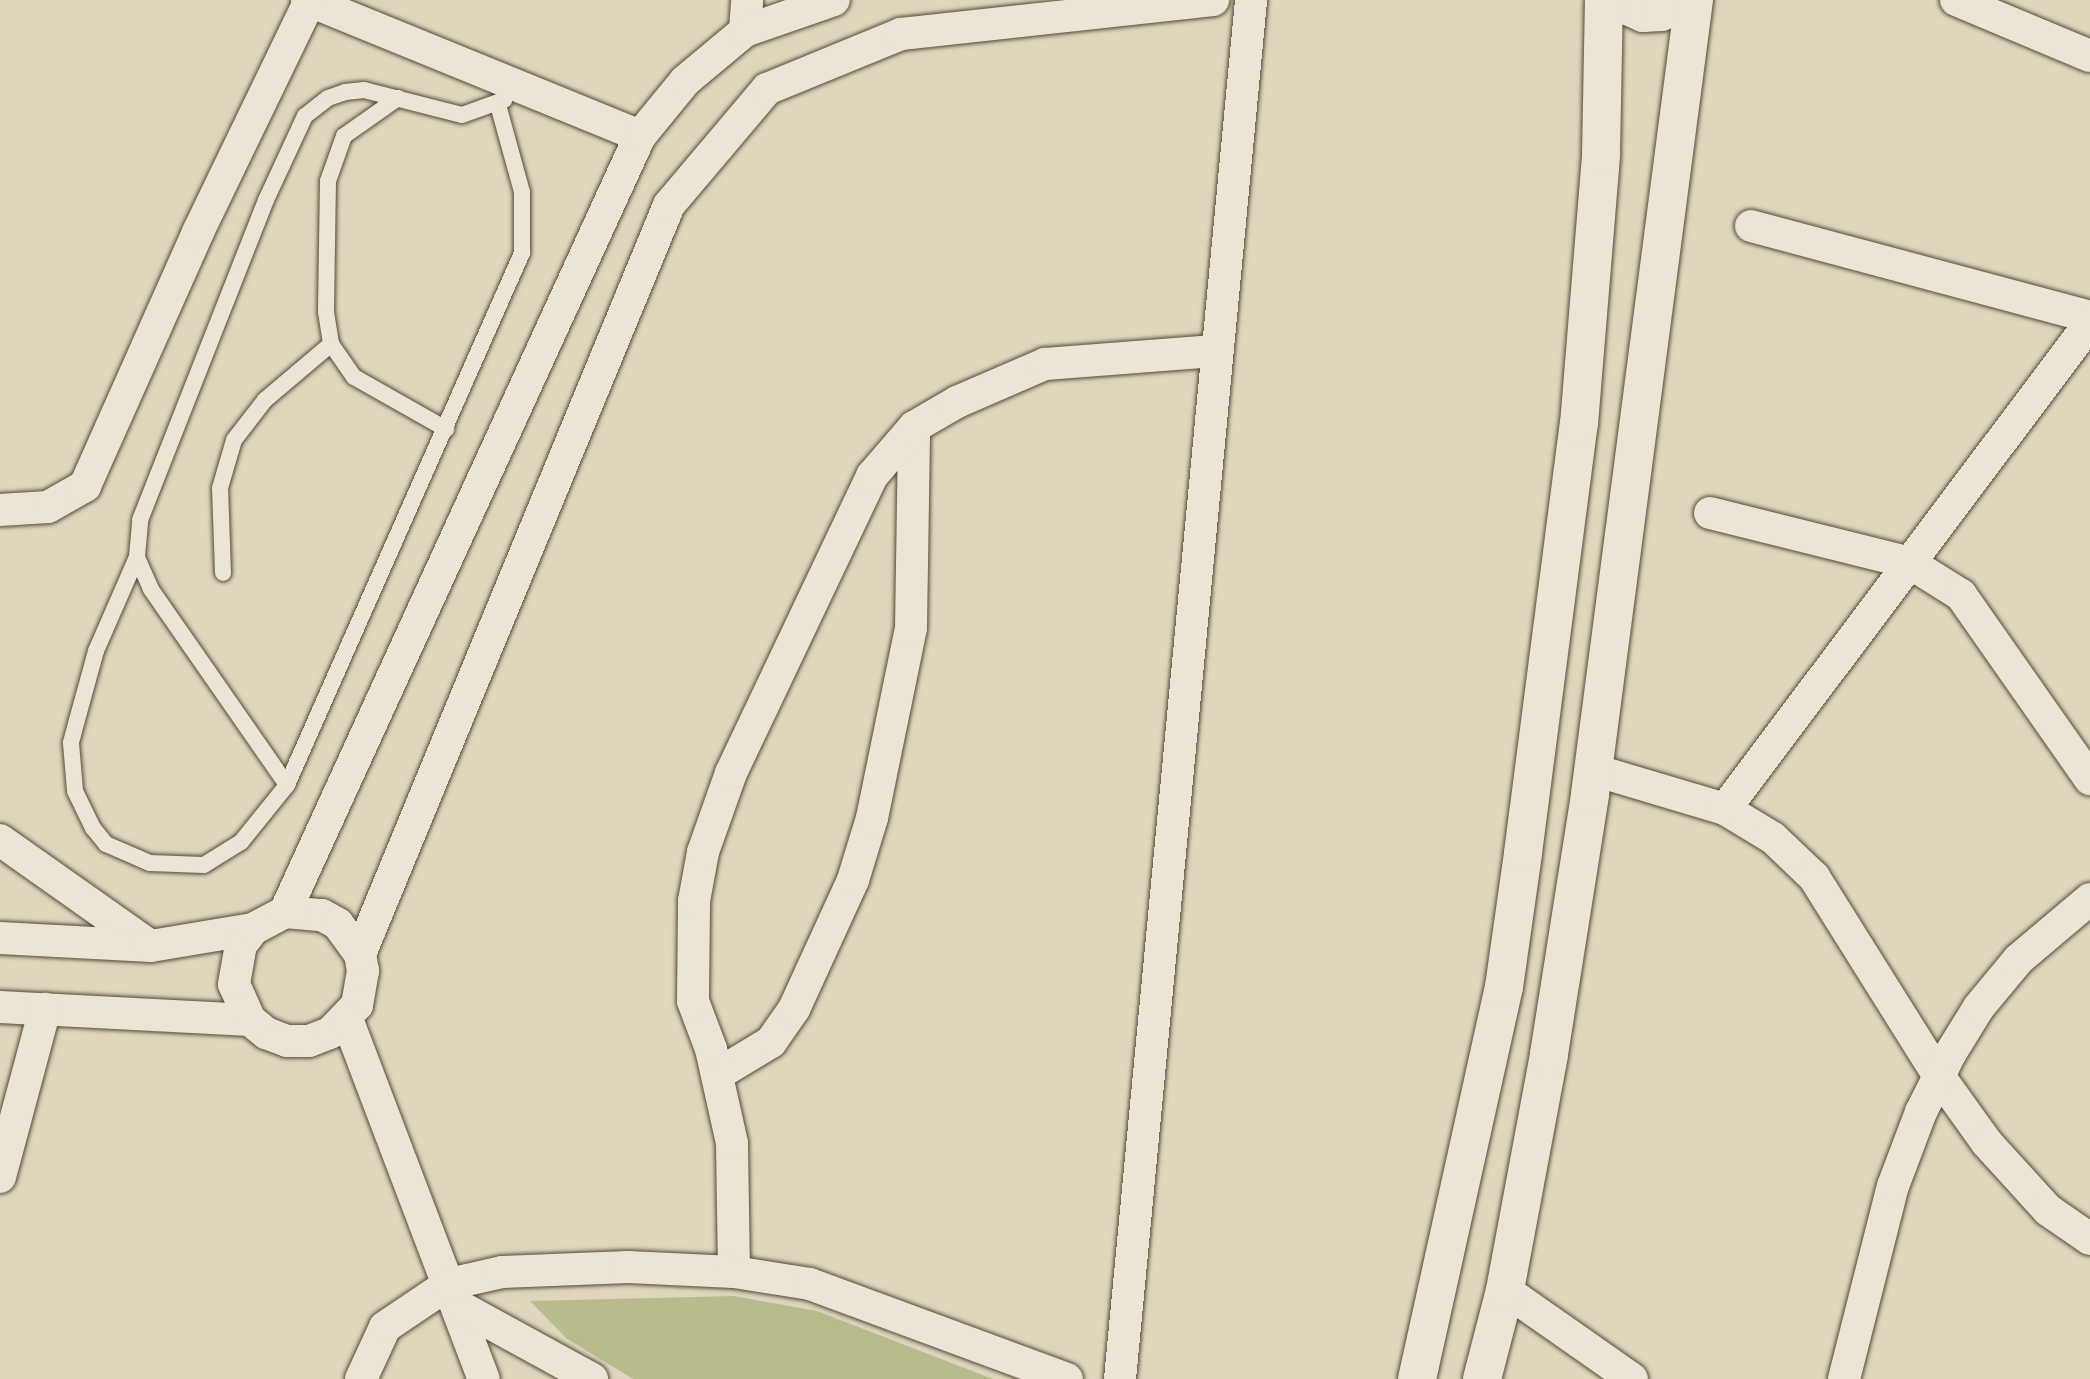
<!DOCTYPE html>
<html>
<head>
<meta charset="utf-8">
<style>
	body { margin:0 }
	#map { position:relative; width:2090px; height:1379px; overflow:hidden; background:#dfd7bd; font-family:"IM FELL Double Pica",serif }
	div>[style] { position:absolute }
	.green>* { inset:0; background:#b8bc8c }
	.roads { filter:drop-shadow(0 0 2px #544837) drop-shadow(0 0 2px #544837) }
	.lane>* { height:16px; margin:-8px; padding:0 8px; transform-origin:8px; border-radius:8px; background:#eae5d4 }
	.street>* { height:32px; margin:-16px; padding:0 16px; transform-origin:16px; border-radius:16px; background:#eae5d4 }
	.secondary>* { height:38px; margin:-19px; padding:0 19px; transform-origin:19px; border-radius:19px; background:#eae5d4 }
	span { translate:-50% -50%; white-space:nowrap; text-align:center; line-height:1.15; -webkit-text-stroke:7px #eae5d4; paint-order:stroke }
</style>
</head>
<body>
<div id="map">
	<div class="green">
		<i style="clip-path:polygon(734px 1296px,817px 1311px,993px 1379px,633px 1379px,566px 1338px,530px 1301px)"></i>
	</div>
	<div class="roads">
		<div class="lane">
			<i style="left:398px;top:98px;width:66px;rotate:144.9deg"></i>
			<i style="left:344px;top:136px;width:48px;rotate:109.6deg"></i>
			<i style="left:328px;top:181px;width:131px;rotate:90.9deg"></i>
			<i style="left:326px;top:312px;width:32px;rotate:81deg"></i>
			<i style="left:331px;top:344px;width:40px;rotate:55.1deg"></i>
			<i style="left:354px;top:377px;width:106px;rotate:29.5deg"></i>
			<i style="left:137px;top:557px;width:103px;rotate:113.6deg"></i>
			<i style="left:96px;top:651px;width:72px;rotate:105.4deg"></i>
			<i style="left:77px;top:720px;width:24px;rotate:105deg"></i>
			<i style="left:71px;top:743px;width:48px;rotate:85.2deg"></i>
			<i style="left:75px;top:791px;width:41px;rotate:64.1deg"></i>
			<i style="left:93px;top:828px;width:21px;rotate:51deg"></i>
			<i style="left:106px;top:844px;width:48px;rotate:23.4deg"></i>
			<i style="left:150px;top:863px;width:54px;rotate:2.1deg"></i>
			<i style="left:204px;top:865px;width:44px;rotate:-31.9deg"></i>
			<i style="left:241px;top:842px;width:73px;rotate:-51.1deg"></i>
			<i style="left:287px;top:785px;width:582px;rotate:-66.17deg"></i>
			<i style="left:522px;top:253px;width:61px;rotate:-90deg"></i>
			<i style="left:522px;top:192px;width:90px;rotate:-105.4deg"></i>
			<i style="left:223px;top:573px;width:85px;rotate:-92deg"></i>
			<i style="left:220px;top:488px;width:50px;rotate:-73.7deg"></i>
			<i style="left:234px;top:440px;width:51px;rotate:-52.2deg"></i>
			<i style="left:265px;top:400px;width:87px;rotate:-40.3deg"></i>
			<i style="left:287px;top:785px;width:239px;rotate:-124.8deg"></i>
			<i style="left:151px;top:589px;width:35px;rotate:-114deg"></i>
			<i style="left:137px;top:557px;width:37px;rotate:-85deg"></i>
			<i style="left:140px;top:520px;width:344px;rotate:-68.5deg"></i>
			<i style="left:266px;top:200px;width:93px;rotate:-65.1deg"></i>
			<i style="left:305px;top:116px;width:29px;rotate:-38deg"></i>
			<i style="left:328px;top:98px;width:18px;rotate:-19deg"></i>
			<i style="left:345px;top:92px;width:19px;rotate:-6deg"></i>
			<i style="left:364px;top:90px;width:101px;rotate:14.3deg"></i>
			<i style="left:462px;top:115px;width:45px;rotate:-19.7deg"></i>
		</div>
		<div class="street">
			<i style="left:307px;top:0;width:360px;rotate:22.2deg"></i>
			<i style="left:1956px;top:0;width:145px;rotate:22.7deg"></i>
			<i style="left:745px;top:31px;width:31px;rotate:-86deg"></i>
			<i style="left:1751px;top:226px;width:351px;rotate:15deg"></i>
			<i style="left:0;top:510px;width:48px;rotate:-3.6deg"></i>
			<i style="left:48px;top:507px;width:43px;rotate:-29.6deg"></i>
			<i style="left:85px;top:486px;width:278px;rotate:-66deg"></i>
			<i style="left:198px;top:232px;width:258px;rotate:-64.2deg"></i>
			<i style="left:1710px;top:513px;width:206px;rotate:14deg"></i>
			<i style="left:1910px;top:563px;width:60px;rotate:32.1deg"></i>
			<i style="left:1961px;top:595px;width:225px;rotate:55deg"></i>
			<i style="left:1594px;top:770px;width:137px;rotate:16.6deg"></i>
			<i style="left:1725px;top:809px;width:56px;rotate:31.1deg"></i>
			<i style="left:1773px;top:838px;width:57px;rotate:43.6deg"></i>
			<i style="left:1814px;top:877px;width:235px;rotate:57.9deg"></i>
			<i style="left:1939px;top:1076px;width:82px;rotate:54.4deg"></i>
			<i style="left:1987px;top:1143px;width:91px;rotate:47.7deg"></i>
			<i style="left:2048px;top:1210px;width:51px;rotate:34.6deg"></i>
			<i style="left:1725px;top:809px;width:608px;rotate:-53.09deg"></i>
			<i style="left:0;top:840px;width:184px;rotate:35.2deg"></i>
			<i style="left:285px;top:912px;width:37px;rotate:5deg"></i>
			<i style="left:322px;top:915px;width:18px;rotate:29deg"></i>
			<i style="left:338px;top:924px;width:37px;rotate:54deg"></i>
			<i style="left:0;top:938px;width:151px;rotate:3deg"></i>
			<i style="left:151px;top:946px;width:103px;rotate:-9.5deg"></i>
			<i style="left:0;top:1007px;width:250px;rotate:3deg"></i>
			<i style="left:250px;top:1020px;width:21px;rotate:39deg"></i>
			<i style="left:266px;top:1033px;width:22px;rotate:21deg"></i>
			<i style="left:287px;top:1041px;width:22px"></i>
			<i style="left:309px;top:1041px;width:22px;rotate:-21deg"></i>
			<i style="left:330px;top:1033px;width:39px;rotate:-46deg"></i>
			<i style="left:357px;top:1005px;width:35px;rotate:-80deg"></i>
			<i style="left:363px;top:971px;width:17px;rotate:-100deg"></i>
			<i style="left:360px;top:954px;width:810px;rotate:-67.58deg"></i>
			<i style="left:669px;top:205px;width:152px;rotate:-49.8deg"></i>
			<i style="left:767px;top:89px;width:145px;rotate:-22.3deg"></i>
			<i style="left:901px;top:34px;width:314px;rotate:-6.2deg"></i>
			<i style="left:347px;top:1019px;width:385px;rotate:69.2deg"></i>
			<i style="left:250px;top:1020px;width:39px;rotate:-114deg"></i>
			<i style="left:234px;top:984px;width:40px;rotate:-80deg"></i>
			<i style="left:241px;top:945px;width:20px;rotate:-53deg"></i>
			<i style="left:253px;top:929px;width:36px;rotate:-28deg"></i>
			<i style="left:285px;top:912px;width:853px;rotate:-65.42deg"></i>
			<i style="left:640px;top:136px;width:71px;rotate:-50.7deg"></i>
			<i style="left:685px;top:81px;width:78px;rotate:-39.8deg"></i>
			<i style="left:745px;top:31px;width:94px;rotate:-19.2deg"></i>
			<i style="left:718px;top:1074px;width:62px;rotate:-31.1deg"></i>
			<i style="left:771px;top:1042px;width:40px;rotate:-55.1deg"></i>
			<i style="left:794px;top:1009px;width:142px;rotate:-65.4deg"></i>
			<i style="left:853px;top:880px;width:65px;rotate:-73deg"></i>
			<i style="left:872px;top:818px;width:194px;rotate:-78.4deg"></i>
			<i style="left:911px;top:628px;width:201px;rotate:-89.1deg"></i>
			<i style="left:0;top:1177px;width:174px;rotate:-75deg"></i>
			<i style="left:734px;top:1272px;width:129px;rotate:-90.9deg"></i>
			<i style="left:732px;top:1143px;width:96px;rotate:-102.6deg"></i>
			<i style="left:711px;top:1049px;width:51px;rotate:-110.6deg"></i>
			<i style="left:693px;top:1001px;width:100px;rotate:-89.4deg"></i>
			<i style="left:694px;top:901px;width:50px;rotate:-79.6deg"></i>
			<i style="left:703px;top:852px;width:84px;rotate:-70.5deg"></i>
			<i style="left:731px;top:773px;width:329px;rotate:-64.6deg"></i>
			<i style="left:872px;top:476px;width:65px;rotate:-49.4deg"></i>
			<i style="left:914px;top:427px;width:50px;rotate:-30.2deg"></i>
			<i style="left:957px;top:402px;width:96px;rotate:-23.4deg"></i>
			<i style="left:1045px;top:364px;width:170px;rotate:-4.4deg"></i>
			<i style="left:1505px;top:1290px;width:155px;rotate:35deg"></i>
			<i style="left:457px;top:1305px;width:154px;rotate:28.7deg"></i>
			<i style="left:361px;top:1379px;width:57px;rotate:-65.2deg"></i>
			<i style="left:385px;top:1327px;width:77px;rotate:-33.9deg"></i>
			<i style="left:449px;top:1284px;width:54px;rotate:-12.8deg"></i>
			<i style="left:502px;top:1272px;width:126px;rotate:-2.3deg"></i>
			<i style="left:628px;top:1267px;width:106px;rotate:2.7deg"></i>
			<i style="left:734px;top:1272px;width:77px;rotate:9deg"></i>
			<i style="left:810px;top:1284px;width:274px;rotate:20.3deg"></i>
			<i style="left:1120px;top:1379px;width:1385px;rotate:-84.57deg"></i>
			<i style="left:1844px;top:1379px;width:199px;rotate:-75.8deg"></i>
			<i style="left:1893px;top:1186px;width:79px;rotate:-69.3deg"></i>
			<i style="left:1921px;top:1112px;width:65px;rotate:-63.4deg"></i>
			<i style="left:1950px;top:1054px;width:55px;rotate:-58.3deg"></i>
			<i style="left:1979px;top:1007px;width:62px;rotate:-50.2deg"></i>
			<i style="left:2019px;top:959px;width:93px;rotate:-40.2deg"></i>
		</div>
		<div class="secondary">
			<i style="left:1614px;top:0;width:32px;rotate:24deg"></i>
			<i style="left:1643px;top:13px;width:18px;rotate:-3deg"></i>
			<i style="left:1661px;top:12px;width:29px;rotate:-25deg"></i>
			<i style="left:1417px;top:1379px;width:402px;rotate:-77.5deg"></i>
			<i style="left:1504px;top:987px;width:135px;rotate:-81.9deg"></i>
			<i style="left:1523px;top:853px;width:433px;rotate:-82.6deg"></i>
			<i style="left:1579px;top:424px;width:271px;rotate:-85.3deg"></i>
			<i style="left:1601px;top:154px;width:154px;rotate:-88.9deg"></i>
			<i style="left:1482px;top:1379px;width:92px;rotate:-75.5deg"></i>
			<i style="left:1505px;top:1290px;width:240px;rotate:-79.4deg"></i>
			<i style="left:1549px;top:1054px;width:263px;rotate:-81deg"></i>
			<i style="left:1590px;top:794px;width:801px;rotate:-82.54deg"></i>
		</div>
	</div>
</div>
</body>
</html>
